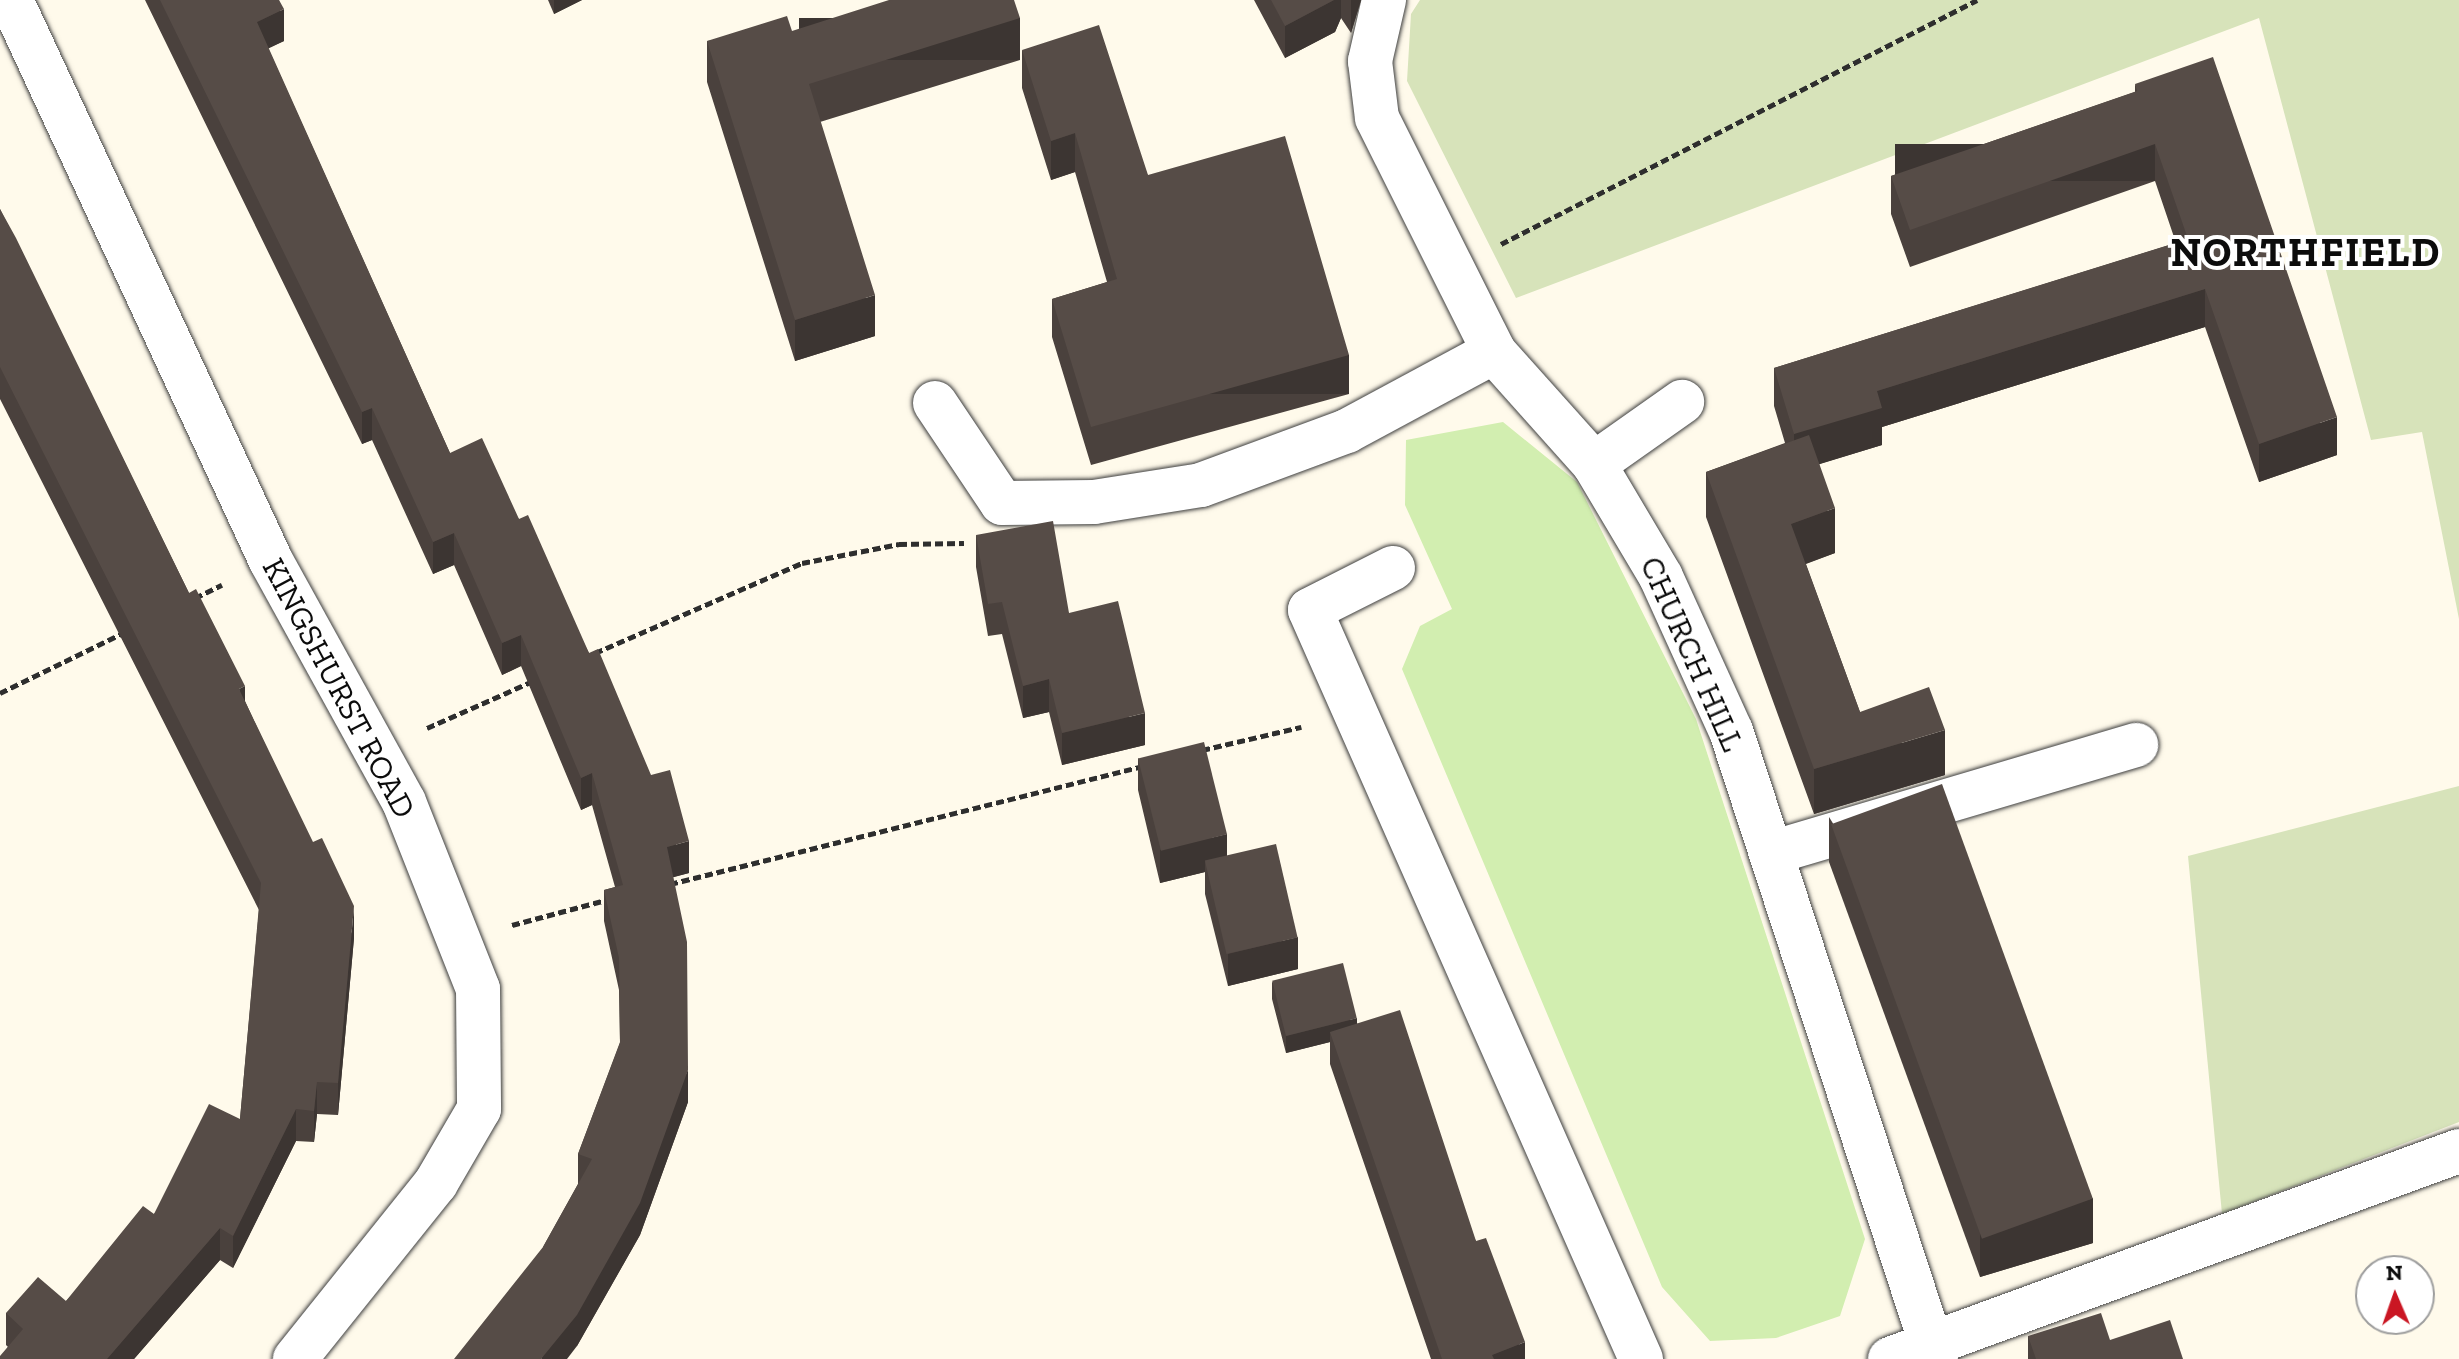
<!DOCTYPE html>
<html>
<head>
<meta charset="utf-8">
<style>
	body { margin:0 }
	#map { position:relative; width:2459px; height:1359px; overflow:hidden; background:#fffaeb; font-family:"Zilla Slab",serif }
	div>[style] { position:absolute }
	.green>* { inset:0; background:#d2eeb0 }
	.cemetery>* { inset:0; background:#d7e3ba }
	.path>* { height:5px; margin-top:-2.5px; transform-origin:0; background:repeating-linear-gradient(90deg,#2e2e2e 0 8px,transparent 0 12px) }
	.roads { filter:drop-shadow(0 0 2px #3f3f3f) drop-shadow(0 0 2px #3f3f3f) }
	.minor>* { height:44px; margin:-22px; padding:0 22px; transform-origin:22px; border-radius:22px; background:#fff }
	.wall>* { inset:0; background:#4a413d }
	.shaded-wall>* { inset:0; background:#3c3532; transform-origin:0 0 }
	.building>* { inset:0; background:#564c47; transform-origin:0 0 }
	span { translate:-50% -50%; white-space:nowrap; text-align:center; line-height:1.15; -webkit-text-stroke:8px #fff; paint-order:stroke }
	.street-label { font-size:32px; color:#0c0c0c }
	.district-label { font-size:40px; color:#0c0c0c; font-weight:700; letter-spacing:2px }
	.north { position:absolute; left:2355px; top:1255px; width:80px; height:80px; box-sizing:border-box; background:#fff; border:2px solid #9e9e9e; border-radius:50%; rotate:358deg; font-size:22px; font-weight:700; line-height:32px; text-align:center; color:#0c0c0c }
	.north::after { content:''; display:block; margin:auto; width:28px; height:36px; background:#ca1623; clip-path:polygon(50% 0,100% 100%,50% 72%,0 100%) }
</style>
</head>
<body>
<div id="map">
	<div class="green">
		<i style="clip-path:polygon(1503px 422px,1577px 482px,1696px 719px,1865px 1239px,1840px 1316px,1776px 1338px,1710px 1341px,1662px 1287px,1402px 669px,1420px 626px,1452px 609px,1405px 505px,1406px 440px)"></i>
	</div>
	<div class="cemetery">
		<i style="clip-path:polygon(1420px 0,2459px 0,2459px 619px,2422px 432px,2371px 440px,2259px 18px,1516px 298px,1407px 81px,1411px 14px)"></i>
		<i style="clip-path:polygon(2459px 786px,2459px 1122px,2222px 1214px,2188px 856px)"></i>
	</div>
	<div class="path">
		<i style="left:1501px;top:244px;width:535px;rotate:-27.14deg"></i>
		<i style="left:195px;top:598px;width:30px;rotate:-26deg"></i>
		<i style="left:595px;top:653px;width:226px;rotate:-23.5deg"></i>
		<i style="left:802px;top:563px;width:99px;rotate:-11.1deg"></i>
		<i style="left:899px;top:544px;width:65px;rotate:-0.9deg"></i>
		<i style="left:0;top:693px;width:139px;rotate:-26deg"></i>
		<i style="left:427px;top:728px;width:114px;rotate:-23.9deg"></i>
		<i style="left:1202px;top:750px;width:102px;rotate:-13.1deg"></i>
		<i style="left:670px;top:884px;width:487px;rotate:-14deg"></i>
		<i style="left:512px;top:925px;width:101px;rotate:-14.9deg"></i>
	</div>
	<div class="roads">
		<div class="minor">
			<i style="left:11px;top:0;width:618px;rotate:65.13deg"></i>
			<i style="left:271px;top:561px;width:275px;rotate:61.1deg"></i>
			<i style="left:404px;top:802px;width:201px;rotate:68.4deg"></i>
			<i style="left:478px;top:989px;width:120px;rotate:89.5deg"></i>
			<i style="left:479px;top:1109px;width:86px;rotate:120.2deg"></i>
			<i style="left:436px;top:1183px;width:226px;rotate:128.7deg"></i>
			<i style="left:1384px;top:0;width:63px;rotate:102.9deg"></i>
			<i style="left:1370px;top:61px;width:57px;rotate:83deg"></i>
			<i style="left:1377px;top:118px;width:262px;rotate:63.4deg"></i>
			<i style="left:1494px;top:352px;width:150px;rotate:48.2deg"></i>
			<i style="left:1594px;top:464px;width:131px;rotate:59.3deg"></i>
			<i style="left:1661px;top:577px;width:169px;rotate:65.6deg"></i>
			<i style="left:1731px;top:731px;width:661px;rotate:71.92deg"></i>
			<i style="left:935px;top:403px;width:120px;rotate:56.2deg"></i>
			<i style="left:1002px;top:503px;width:92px;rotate:-0.6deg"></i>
			<i style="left:1094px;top:502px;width:108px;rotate:-9deg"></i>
			<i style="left:1201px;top:485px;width:156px;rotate:-20.3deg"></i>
			<i style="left:1347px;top:431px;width:167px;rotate:-28.3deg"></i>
			<i style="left:1594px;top:464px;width:108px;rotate:-35.2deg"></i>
			<i style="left:1393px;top:568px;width:93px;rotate:153.2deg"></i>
			<i style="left:1310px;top:610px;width:819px;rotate:66.16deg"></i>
			<i style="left:1771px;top:853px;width:381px;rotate:-16.5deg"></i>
			<i style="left:1890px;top:1359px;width:606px;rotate:-20.08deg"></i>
		</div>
	</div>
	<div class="wall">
		<i style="clip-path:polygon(145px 0,279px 0,284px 41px,268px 48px,450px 453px,519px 519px,589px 653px,689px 873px,673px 877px,688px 1102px,640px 1235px,577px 1346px,543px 1247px,578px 1184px,578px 1154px,620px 1043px,619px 990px,604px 921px,604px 890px,615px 887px,592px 805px,581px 810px,521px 666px,502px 675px,454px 565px,433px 574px,372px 440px,362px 444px)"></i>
		<i style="clip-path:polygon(548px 0,582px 0,554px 14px)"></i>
		<i style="clip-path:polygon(1254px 0,1361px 0,1351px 33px,1341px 18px,1335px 32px,1285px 58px)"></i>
		<i style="clip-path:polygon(792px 31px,1020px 60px,820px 122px,875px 336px,795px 361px,707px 82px,707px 41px)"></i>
		<i style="clip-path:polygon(1022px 50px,1148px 175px,1349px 394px,1091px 465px,1052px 337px,1052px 299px,1107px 282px,1075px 172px,1051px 180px,1022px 88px)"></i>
		<i style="clip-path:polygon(2135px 84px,2337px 455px,2259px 482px,2205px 327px,1882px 427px,1882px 445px,1819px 464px,1835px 553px,1806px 564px,1860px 712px,1945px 775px,1814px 814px,1706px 517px,1706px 472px,1785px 443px,1774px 406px,1774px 368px,2176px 243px,2155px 181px,1910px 267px,1891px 214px,1891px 176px,2135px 92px)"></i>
		<i style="clip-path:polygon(0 209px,189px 593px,245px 701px,354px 938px,338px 1115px,317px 1114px,314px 1142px,296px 1141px,233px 1268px,220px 1260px,134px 1359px,0 1359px,8px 1347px,6px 1345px,6px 1313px,66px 1301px,154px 1214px,240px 1119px,259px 910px,0 399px)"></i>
		<i style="clip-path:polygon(976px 535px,1069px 613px,1145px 745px,1062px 765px,1049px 712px,1023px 718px,1002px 634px,988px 636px,976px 567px)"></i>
		<i style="clip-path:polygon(1138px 758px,1227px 856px,1298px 969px,1228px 986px,1205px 894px,1205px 872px,1160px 883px,1138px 790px)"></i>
		<i style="clip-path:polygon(1829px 817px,2093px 1243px,1980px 1277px,1829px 862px)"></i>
		<i style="clip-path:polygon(1272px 982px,1357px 1023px,1476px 1241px,1525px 1359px,1431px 1359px,1330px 1064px,1330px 1042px,1286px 1053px,1272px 999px)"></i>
		<i style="clip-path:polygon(2028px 1336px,2110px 1340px,2183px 1359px,2028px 1359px)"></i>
	</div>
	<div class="shaded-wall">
		<i style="clip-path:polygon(554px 0,582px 0,554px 14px)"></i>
		<i style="clip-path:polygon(1334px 0,1341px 0,1341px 18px,1335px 32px,1285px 58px,1285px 26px)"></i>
		<i style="clip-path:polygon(1351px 0,1361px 0,1351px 33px)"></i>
		<i style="clip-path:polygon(284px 9px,284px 41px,257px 54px,257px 22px)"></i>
		<i style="left:1020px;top:18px;width:42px;height:221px;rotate:90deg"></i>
		<i style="clip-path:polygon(1075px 133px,1075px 172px,1051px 180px,1051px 141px)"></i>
		<i style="left:2155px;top:144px;width:37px;height:260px;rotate:90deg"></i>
		<i style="clip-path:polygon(2205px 289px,2205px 327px,1882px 427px,1882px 445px,1794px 472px,1794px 434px,1877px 391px)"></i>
		<i style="clip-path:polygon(875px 295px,875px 336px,795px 361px,795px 320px)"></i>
		<i style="left:1349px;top:355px;width:39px;height:268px;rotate:90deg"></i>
		<i style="clip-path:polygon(372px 408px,372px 440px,362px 444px,362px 412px)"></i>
		<i style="clip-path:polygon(2337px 417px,2337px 455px,2259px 482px,2259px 444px)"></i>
		<i style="clip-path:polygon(1835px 508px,1835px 553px,1791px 569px,1791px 524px)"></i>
		<i style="clip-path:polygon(454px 533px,454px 565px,433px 574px,433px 542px)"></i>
		<i style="clip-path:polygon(521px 635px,521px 666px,502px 675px,502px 643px)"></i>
		<i style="clip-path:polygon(1049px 679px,1049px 712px,1023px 718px,1023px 686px)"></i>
		<i style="clip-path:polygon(245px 686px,245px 718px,239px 689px)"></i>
		<i style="clip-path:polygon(1145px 713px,1145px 745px,1062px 765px,1062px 733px)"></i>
		<i style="clip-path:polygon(1945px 730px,1945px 775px,1814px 814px,1814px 769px)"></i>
		<i style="clip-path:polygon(592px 773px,592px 805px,581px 810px,581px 778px)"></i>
		<i style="clip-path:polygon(1227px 834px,1227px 867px,1205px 862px,1205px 872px,1160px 883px,1160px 850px)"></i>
		<i style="clip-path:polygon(689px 841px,689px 873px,667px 879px,667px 847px)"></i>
		<i style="clip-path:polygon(354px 906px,354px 938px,338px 1115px,338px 1083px)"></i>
		<i style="clip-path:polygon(1298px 937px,1298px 969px,1228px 986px,1228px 954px)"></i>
		<i style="clip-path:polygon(1357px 1018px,1357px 1035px,1330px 1032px,1330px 1042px,1286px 1053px,1286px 1036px)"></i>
		<i style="clip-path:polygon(688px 1070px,688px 1102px,640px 1235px,577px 1346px,567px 1359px,541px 1359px)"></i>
		<i style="clip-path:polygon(317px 1082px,317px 1114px,314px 1142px,314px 1111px)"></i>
		<i style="clip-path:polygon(296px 1109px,296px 1141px,233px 1268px,233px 1236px)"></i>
		<i style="clip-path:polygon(2093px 1198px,2093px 1243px,1980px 1277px,1980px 1232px)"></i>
		<i style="clip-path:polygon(220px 1228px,220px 1260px,134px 1359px,107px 1359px)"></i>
		<i style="clip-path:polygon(1525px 1342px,1525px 1359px,1492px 1359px,1492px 1355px)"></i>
	</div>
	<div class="building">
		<i style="clip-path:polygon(160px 0,279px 0,284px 9px,257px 22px,450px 453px,482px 438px,519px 519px,528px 515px,589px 653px,598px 649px,651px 775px,670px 770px,689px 841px,667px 847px,687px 942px,688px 1070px,640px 1203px,577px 1315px,541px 1359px,454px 1359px,543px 1247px,592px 1159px,578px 1154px,620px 1042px,619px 958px,604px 890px,623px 885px,592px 773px,581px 778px,521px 635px,502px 643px,454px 533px,433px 542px,372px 408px,362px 412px)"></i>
		<i style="clip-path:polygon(889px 0,1014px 0,1020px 18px,809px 84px,875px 295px,795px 320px,707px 41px,787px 16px,792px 31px)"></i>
		<i style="clip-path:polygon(1271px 0,1334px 0,1285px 26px)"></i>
		<i style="clip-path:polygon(1099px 25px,1148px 175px,1285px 136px,1349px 355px,1091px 427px,1052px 299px,1117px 279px,1075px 133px,1051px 141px,1022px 50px)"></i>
		<i style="clip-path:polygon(2213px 57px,2337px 417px,2259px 444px,2205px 289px,1877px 391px,1882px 408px,1794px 434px,1774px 368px,2188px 239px,2155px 144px,1910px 230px,1891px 176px,2137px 91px,2135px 84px)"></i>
		<i style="clip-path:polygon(0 209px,16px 238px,189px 593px,196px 589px,245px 686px,239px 689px,313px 842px,322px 838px,354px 906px,338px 1083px,317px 1082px,314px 1111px,296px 1109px,233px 1236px,220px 1228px,107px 1359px,0 1359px,0 1356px,23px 1329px,6px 1313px,38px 1277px,66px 1301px,143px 1206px,154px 1214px,209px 1104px,240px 1119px,261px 883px,0 367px)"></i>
		<i style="clip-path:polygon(1809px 435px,1835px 508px,1791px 524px,1860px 712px,1929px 687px,1945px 730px,1814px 769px,1706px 472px)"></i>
		<i style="clip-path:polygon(1053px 521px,1069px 613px,1118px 601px,1145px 713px,1062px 733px,1049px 679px,1023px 686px,1002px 602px,988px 604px,976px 535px)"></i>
		<i style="left:1204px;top:742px;width:95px;height:68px;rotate:76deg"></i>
		<i style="left:1942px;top:784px;width:441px;height:118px;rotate:70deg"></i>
		<i style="left:1276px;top:844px;width:96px;height:73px;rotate:77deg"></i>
		<i style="left:1343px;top:963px;width:57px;height:73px;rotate:76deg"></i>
		<i style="clip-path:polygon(1400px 1010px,1476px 1241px,1486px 1238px,1525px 1342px,1492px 1355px,1494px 1359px,1442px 1359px,1330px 1032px)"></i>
		<i style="clip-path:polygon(2101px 1313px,2110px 1340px,2170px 1320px,2183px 1359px,2036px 1359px,2028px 1336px)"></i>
	</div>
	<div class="street-label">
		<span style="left:1692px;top:654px;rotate:66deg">CHURCH HILL</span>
		<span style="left:339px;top:688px;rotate:62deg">KINGSHURST ROAD</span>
	</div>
	<div class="district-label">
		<span style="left:2306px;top:252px">NORTHFIELD</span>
	</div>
	<div class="north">N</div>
</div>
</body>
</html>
